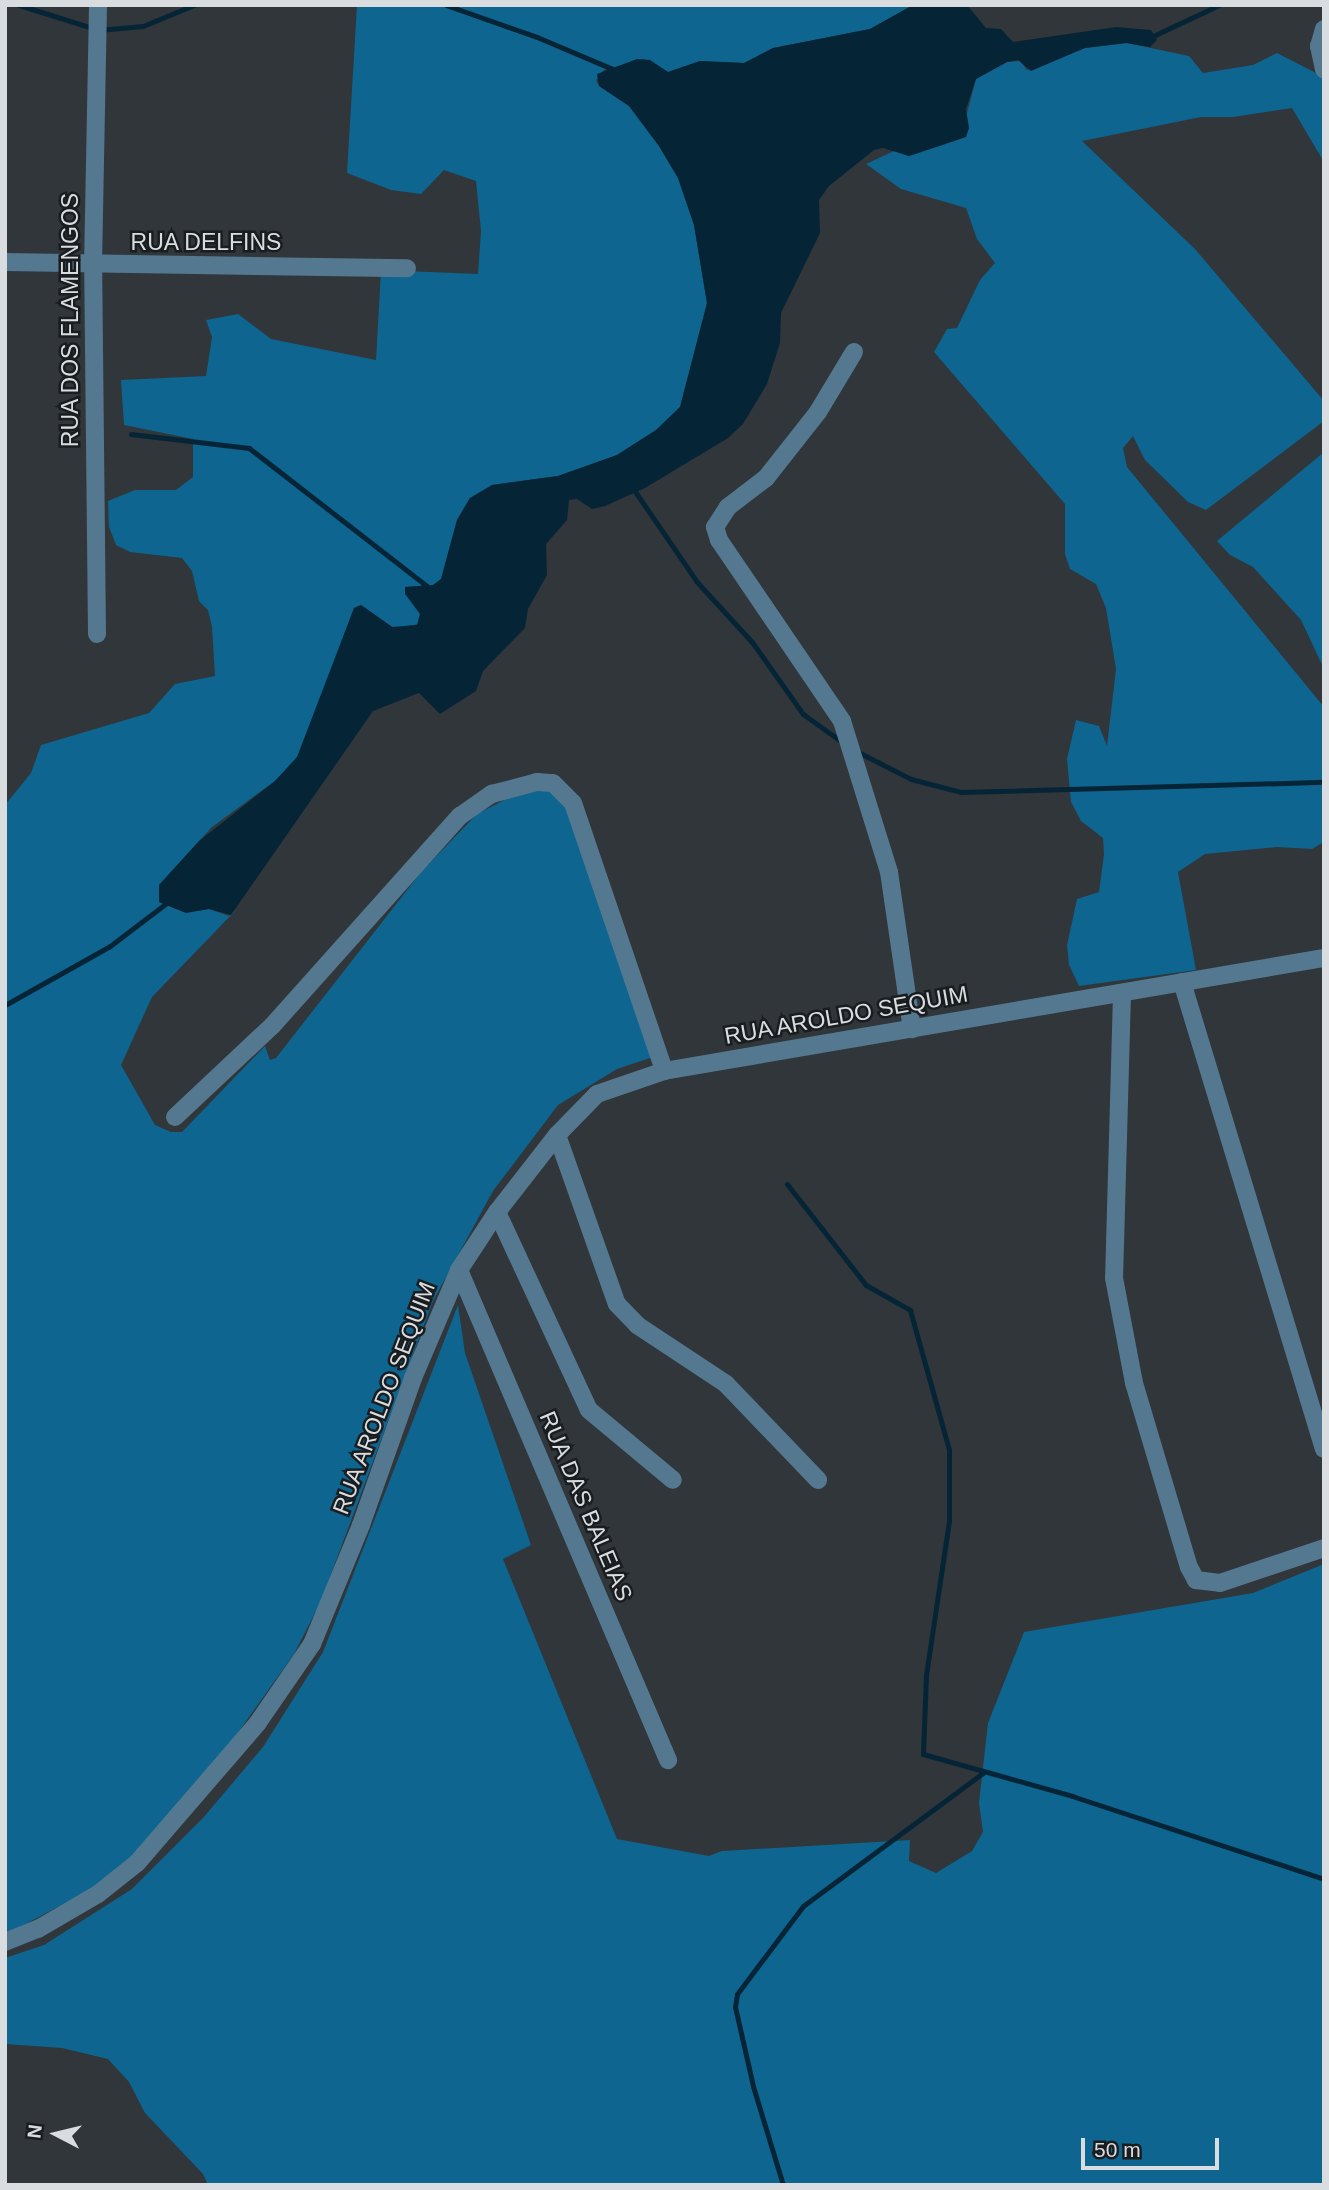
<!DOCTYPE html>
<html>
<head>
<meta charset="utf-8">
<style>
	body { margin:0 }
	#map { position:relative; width:1329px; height:2190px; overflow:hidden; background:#30363a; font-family:Arial,sans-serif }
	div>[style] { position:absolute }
	.green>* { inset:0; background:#0d6590 }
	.water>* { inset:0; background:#052537 }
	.stream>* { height:5px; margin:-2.5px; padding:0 2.5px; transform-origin:2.5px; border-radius:2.5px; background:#052537 }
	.minor>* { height:18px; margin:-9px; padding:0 9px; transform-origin:9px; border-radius:9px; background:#537890 }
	span { translate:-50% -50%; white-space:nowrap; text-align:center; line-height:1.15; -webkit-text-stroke:5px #1a1d1f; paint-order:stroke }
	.street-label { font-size:23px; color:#dadde0 }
	.frame { position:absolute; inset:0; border:7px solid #dadde0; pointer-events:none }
	.north { position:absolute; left:21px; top:2099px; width:70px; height:70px; -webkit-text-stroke:5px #1a1d1f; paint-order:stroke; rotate:277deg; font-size:19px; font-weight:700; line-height:28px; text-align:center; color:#dadde0 }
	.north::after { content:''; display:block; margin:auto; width:24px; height:32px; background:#dadde0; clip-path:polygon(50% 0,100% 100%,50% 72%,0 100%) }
	.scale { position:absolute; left:1081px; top:2138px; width:138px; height:32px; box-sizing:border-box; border:4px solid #dadde0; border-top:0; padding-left:9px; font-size:21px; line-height:24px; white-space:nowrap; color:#dadde0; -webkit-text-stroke:5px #1a1d1f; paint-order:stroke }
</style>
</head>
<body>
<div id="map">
	<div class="green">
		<i style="clip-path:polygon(357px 5px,913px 5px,870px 29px,773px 48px,744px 63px,700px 61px,668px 72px,644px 59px,604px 70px,596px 80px,599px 86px,629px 106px,659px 146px,678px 178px,694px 225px,707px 303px,680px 407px,656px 430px,617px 455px,558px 476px,492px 485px,470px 498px,457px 520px,441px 579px,433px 585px,405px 587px,420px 614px,419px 624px,394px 628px,361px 605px,354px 608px,308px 738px,295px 760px,275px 781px,212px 827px,159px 885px,159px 902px,184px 912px,209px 909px,229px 916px,237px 909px,152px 997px,121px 1065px,155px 1125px,171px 1132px,182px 1132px,265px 1046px,270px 1060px,276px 1058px,422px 871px,477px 814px,530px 787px,566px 793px,653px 1057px,617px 1069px,558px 1105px,493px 1191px,433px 1301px,321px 1601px,294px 1654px,212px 1769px,146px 1845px,97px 1886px,5px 1935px,5px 805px,31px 773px,41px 745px,149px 713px,175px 684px,215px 676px,212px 627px,208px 610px,199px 601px,192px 571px,182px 558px,130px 552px,116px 545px,109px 527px,108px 501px,135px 490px,176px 490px,193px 477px,193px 439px,124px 425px,121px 380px,206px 376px,212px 337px,206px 320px,238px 314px,271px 339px,376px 360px,381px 270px,478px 274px,481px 231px,476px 181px,444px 170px,421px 194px,391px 190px,347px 173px)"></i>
		<i style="clip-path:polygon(1127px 43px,1189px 56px,1203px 73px,1253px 65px,1277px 53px,1324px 77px,1324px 162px,1292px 108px,1233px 117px,1201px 117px,1082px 141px,1195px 249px,1324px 401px,1324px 421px,1206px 510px,1188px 502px,1145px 460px,1133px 436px,1123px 448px,1127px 467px,1324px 707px,1324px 842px,1312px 849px,1277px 847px,1205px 854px,1178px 872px,1196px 970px,1079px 986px,1069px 965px,1067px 945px,1077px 899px,1099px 892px,1104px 854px,1103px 838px,1081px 821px,1071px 802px,1067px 759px,1076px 720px,1099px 726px,1107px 746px,1116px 669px,1106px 608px,1096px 584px,1070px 569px,1065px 554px,1065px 504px,934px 352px,947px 329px,957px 328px,980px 280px,995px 263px,977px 239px,966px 208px,901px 189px,866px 164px,894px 151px,909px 156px,960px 139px,976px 79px,1007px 62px,1020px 61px,1027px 70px,1085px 48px)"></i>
		<i style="clip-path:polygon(1324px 452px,1324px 669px,1301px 620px,1253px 567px,1230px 555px,1217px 541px)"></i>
		<i style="clip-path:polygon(458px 1305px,465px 1353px,531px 1545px,503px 1559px,617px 1839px,709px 1856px,722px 1851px,910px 1840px,909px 1861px,936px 1873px,972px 1851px,983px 1832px,979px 1803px,988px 1723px,1024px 1632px,1253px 1593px,1324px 1564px,1324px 2185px,208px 2185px,203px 2174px,145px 2113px,129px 2082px,108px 2059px,62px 2048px,5px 2044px,5px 1958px,44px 1945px,132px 1889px,203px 1818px,263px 1747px,323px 1652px)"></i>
	</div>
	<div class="water">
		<i style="clip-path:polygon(913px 5px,967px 5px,986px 28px,1001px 29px,1013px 42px,1116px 27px,1151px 30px,1157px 40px,1150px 47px,1126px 43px,1085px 48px,1031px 71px,1018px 60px,1007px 62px,976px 79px,966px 109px,969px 128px,966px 137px,909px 156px,883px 148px,874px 150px,829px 186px,819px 200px,820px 233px,781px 313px,780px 343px,767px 384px,743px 424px,728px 438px,645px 488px,605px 506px,592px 509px,577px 499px,569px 500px,567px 520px,546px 544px,547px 575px,528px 609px,525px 628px,483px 671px,476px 691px,440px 714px,419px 693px,373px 711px,231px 915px,209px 909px,186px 913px,159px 902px,159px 885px,199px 841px,275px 781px,297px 757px,354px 608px,361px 605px,392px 627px,417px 625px,420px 614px,405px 594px,405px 587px,433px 585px,441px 579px,457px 520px,470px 498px,492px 485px,558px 476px,617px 455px,656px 430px,680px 407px,707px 303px,694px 225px,678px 178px,659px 146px,629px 106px,599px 86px,597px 74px,637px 59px,650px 60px,668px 72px,700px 61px,744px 63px,773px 48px,870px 29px)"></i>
	</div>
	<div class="stream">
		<i style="left:19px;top:5px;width:84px;rotate:17.4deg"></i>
		<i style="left:99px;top:30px;width:44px;rotate:-5.2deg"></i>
		<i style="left:143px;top:26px;width:55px;rotate:-22.4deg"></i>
		<i style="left:446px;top:5px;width:96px;rotate:19.4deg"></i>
		<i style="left:537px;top:37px;width:85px;rotate:22.9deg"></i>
		<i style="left:1153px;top:36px;width:73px;rotate:-25.2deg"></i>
		<i style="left:131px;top:434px;width:119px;rotate:6.8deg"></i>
		<i style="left:249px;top:448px;width:232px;rotate:37.8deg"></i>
		<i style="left:632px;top:487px;width:115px;rotate:55.6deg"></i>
		<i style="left:697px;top:582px;width:81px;rotate:47.5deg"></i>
		<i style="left:752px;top:642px;width:88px;rotate:54.7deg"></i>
		<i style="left:803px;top:714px;width:48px;rotate:35.7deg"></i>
		<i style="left:856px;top:751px;width:62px;rotate:27deg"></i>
		<i style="left:911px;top:779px;width:52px;rotate:14.6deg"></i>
		<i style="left:961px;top:792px;width:363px;rotate:-1.6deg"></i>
		<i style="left:5px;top:1005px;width:120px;rotate:-29.3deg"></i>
		<i style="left:110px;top:946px;width:74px;rotate:-37.3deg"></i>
		<i style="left:787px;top:1184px;width:128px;rotate:52deg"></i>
		<i style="left:866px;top:1285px;width:51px;rotate:29.6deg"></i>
		<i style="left:910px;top:1310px;width:145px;rotate:74.4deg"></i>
		<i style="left:949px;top:1450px;width:71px;rotate:90deg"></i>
		<i style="left:949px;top:1521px;width:156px;rotate:98.5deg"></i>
		<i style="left:926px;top:1675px;width:79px;rotate:92.2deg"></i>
		<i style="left:923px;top:1754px;width:155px;rotate:15.7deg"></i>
		<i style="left:1072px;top:1796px;width:265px;rotate:18.2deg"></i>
		<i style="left:783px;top:2185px;width:103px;rotate:-106.9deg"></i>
		<i style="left:753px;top:2086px;width:81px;rotate:-102.8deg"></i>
		<i style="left:735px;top:2007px;width:13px;rotate:-81deg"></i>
		<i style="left:737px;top:1994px;width:110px;rotate:-53.1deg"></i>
		<i style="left:803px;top:1906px;width:224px;rotate:-36.5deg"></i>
	</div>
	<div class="minor">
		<i style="left:1324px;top:29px;width:18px;rotate:106deg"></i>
		<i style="left:1319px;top:46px;width:24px;rotate:78deg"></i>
		<i style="left:5px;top:262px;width:402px;rotate:0.9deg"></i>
		<i style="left:854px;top:352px;width:70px;rotate:121deg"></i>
		<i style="left:818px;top:412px;width:84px;rotate:128.2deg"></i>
		<i style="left:766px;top:478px;width:48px;rotate:142.7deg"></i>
		<i style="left:728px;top:507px;width:24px;rotate:123deg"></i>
		<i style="left:715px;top:527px;width:14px;rotate:73deg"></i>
		<i style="left:719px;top:540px;width:219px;rotate:55.8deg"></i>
		<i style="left:842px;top:721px;width:158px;rotate:72.7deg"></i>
		<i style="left:889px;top:872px;width:159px;rotate:81.7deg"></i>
		<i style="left:97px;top:634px;width:368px;rotate:-90.6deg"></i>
		<i style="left:93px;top:266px;width:261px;rotate:-88.9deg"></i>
		<i style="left:1182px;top:982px;width:488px;rotate:73.1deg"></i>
		<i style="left:1122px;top:994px;width:284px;rotate:91.6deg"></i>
		<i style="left:1114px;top:1278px;width:107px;rotate:79.2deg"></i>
		<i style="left:1134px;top:1383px;width:192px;rotate:73.4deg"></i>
		<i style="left:1189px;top:1567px;width:15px;rotate:62deg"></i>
		<i style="left:1196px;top:1580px;width:24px;rotate:7deg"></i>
		<i style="left:1220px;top:1583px;width:110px;rotate:-18.6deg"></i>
		<i style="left:175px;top:1117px;width:133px;rotate:-43.2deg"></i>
		<i style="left:272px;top:1026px;width:282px;rotate:-48.2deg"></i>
		<i style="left:460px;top:816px;width:39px;rotate:-35deg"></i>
		<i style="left:492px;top:794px;width:47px;rotate:-14.9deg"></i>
		<i style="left:537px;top:782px;width:16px;rotate:4deg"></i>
		<i style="left:553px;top:783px;width:28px;rotate:45deg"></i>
		<i style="left:573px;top:803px;width:283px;rotate:71.2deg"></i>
		<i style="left:557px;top:1135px;width:179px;rotate:70.5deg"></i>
		<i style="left:617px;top:1304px;width:29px;rotate:46deg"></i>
		<i style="left:637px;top:1325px;width:107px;rotate:33.5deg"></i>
		<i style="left:726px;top:1384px;width:133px;rotate:46.2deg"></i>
		<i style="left:497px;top:1212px;width:218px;rotate:65.1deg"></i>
		<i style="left:589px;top:1410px;width:109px;rotate:39.8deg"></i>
		<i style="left:459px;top:1270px;width:533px;rotate:66.9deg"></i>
		<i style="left:5px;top:1942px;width:35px;rotate:-22deg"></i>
		<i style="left:38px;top:1929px;width:69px;rotate:-30.3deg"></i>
		<i style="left:98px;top:1894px;width:50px;rotate:-38.5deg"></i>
		<i style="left:137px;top:1863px;width:184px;rotate:-49.2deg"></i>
		<i style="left:257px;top:1724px;width:97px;rotate:-55.5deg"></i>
		<i style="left:312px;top:1644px;width:129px;rotate:-67.6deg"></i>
		<i style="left:361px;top:1525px;width:156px;rotate:-70.5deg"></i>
		<i style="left:413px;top:1378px;width:117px;rotate:-66.9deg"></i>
		<i style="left:459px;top:1270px;width:69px;rotate:-56.8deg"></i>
		<i style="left:497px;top:1212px;width:98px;rotate:-52.1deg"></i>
		<i style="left:557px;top:1135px;width:57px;rotate:-45.7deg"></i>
		<i style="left:597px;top:1094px;width:71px;rotate:-18.9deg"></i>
		<i style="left:664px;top:1071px;width:670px;rotate:-9.72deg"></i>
	</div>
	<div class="street-label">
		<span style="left:206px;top:242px">RUA DELFINS</span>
		<span style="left:70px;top:320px;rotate:-90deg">RUA DOS FLAMENGOS</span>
		<span style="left:846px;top:1015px;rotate:-10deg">RUA AROLDO SEQUIM</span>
		<span style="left:384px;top:1398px;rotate:-69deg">RUA AROLDO SEQUIM</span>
		<span style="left:586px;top:1506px;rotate:67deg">RUA DAS BALEIAS</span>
	</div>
	<div class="frame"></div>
	<div class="north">N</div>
	<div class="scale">50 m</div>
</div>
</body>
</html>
